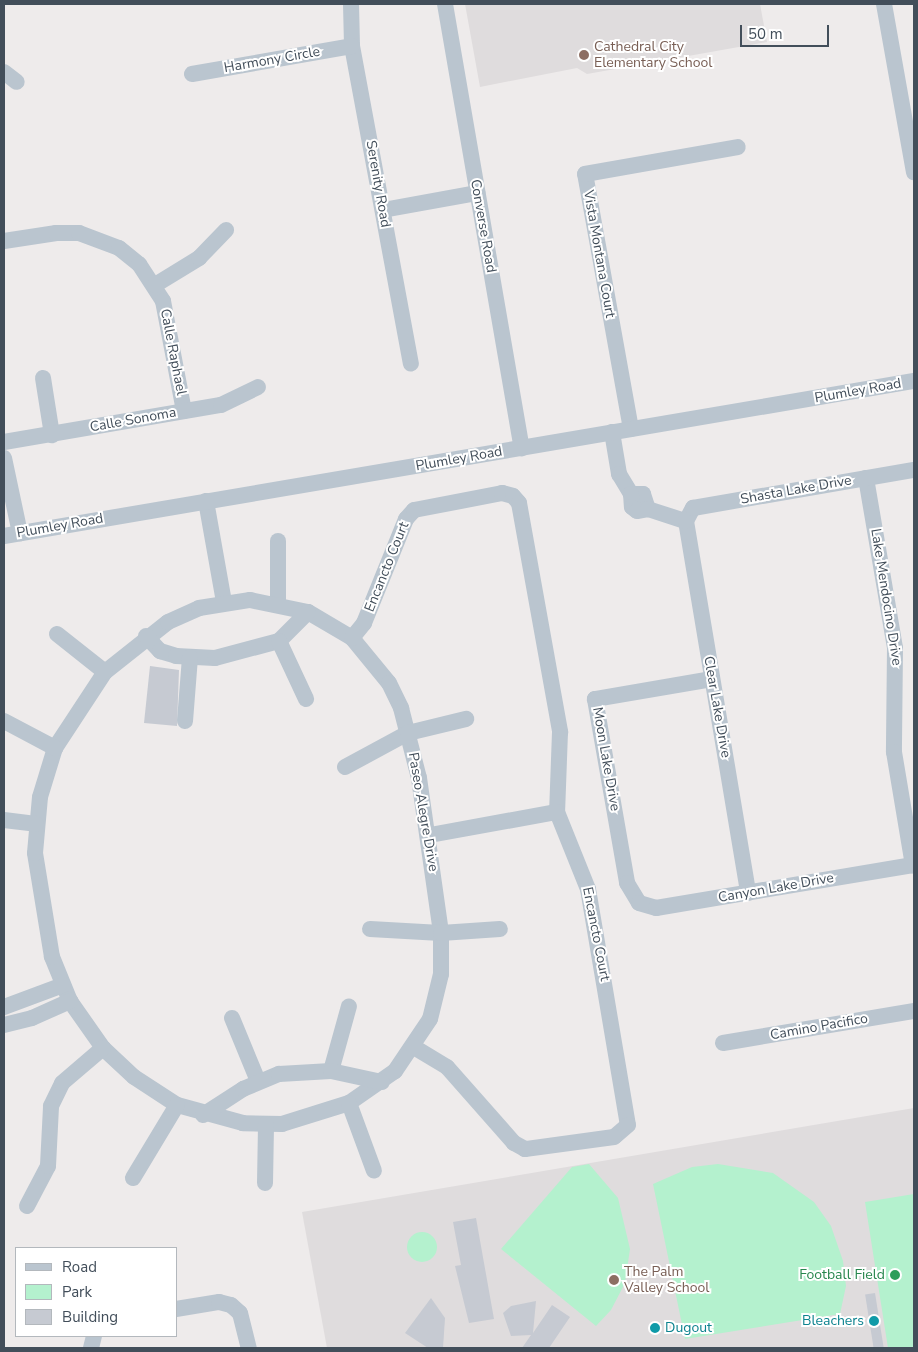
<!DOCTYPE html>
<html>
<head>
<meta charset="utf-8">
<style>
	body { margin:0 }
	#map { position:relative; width:918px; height:1352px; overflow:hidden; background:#eeebeb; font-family:"Nunito Sans",sans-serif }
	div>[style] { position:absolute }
	.education>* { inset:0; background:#dfdcdd }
	.green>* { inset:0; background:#b4f1ce }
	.round { border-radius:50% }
	.building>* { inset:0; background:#c6cad2; transform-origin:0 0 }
	.minor>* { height:16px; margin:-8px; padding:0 8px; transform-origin:8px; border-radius:8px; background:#bac5cf }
	.dots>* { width:14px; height:14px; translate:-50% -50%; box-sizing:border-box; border:2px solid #fff; border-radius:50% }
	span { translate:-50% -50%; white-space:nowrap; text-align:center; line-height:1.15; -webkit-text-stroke:4px #fff; paint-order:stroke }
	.education-label { font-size:14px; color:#785e54 }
	.left { translate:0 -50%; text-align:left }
	.street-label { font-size:14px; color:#424e5a }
	.leisure-label { font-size:14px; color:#27864d }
	.right { translate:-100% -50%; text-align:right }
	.culture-label { font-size:14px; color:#0d838f }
	.frame { position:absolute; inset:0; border:5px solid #424e5a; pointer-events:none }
	.legend { position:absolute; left:15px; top:1247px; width:162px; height:90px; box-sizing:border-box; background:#fff; border:1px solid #b3b8bd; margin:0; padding:6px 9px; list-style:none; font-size:15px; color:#424e5a }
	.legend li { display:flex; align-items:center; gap:10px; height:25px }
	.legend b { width:25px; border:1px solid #b3b8bd }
	.scale { position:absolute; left:740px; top:25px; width:89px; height:22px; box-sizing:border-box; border:2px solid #424e5a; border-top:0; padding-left:6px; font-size:15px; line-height:18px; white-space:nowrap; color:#424e5a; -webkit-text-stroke:4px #fff; paint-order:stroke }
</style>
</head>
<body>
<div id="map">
	<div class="education">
		<i style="clip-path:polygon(465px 4px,760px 4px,767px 42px,587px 74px,577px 68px,480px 87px)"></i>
		<i style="clip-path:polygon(914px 1108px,914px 1348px,327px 1348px,302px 1212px)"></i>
	</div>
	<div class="green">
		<i style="clip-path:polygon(589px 1164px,618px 1198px,630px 1249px,625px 1283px,611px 1310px,596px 1326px,501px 1249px,572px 1167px)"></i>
		<i style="clip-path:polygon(718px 1164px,773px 1173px,814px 1202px,831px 1226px,843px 1261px,846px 1286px,840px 1314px,685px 1339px,653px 1184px,692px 1167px)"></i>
		<i style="clip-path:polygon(914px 1194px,914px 1348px,888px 1348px,865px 1202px)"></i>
		<i class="round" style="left:407px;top:1232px;width:30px;height:30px"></i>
	</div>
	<div class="building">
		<i style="clip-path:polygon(150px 666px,179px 670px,177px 726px,144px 723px)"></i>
		<i style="clip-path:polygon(476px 1218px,494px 1319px,469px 1323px,455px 1266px,461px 1265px,453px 1222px)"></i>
		<i style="left:875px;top:1293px;width:56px;height:10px;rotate:81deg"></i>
		<i style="clip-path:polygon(431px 1298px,445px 1318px,443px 1348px,428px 1348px,405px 1333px)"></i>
		<i style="clip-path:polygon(536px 1301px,533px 1333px,552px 1305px,570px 1317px,549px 1348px,522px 1348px,531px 1335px,511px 1336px,503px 1313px,511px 1306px)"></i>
	</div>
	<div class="minor">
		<i style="left:351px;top:4px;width:42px;rotate:88.6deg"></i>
		<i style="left:352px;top:46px;width:323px;rotate:79.5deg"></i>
		<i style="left:445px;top:4px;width:451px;rotate:80.2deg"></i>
		<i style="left:884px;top:4px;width:171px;rotate:79.9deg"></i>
		<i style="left:4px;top:72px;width:16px;rotate:38deg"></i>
		<i style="left:192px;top:74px;width:162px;rotate:-9.9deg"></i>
		<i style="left:383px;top:210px;width:96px;rotate:-10.3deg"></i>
		<i style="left:4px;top:241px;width:53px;rotate:-8.7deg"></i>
		<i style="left:56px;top:233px;width:23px"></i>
		<i style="left:79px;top:233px;width:43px;rotate:20.6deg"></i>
		<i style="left:119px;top:248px;width:26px;rotate:39deg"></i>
		<i style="left:139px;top:264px;width:44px;rotate:57deg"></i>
		<i style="left:163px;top:301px;width:112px;rotate:79.2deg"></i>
		<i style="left:155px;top:285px;width:52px;rotate:-31.5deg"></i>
		<i style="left:199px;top:258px;width:39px;rotate:-46deg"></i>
		<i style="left:43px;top:378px;width:58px;rotate:81deg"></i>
		<i style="left:631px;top:429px;width:259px;rotate:-100.2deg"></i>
		<i style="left:585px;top:174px;width:155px;rotate:-10deg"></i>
		<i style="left:612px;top:432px;width:43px;rotate:80.5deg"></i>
		<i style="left:619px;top:474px;width:23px;rotate:59deg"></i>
		<i style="left:631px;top:494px;width:12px"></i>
		<i style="left:643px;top:494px;width:16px;rotate:72deg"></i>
		<i style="left:4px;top:442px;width:220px;rotate:-9.7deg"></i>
		<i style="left:221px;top:405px;width:41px;rotate:-25.9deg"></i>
		<i style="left:4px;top:458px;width:77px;rotate:78deg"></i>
		<i style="left:866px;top:478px;width:172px;rotate:80.3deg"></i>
		<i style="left:895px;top:648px;width:104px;rotate:90.6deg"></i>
		<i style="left:894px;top:752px;width:115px;rotate:80.5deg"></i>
		<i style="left:631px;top:494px;width:13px;rotate:86deg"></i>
		<i style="left:632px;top:507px;width:6px;rotate:39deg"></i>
		<i style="left:637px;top:511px;width:11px;rotate:-10deg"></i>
		<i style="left:648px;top:509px;width:40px;rotate:18deg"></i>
		<i style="left:206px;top:501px;width:103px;rotate:79.9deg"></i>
		<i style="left:686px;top:521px;width:377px;rotate:80.5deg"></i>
		<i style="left:686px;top:521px;width:15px;rotate:-62deg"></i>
		<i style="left:693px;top:508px;width:224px;rotate:-9.8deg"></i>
		<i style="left:4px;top:536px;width:923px;rotate:-9.67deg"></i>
		<i style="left:278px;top:541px;width:62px;rotate:90deg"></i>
		<i style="left:250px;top:600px;width:59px;rotate:11.7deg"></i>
		<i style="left:308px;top:612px;width:51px;rotate:30.6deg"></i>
		<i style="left:352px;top:638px;width:58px;rotate:50.6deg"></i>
		<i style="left:389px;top:683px;width:28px;rotate:64deg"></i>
		<i style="left:401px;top:708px;width:72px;rotate:75.6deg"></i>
		<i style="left:419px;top:778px;width:157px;rotate:81.9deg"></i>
		<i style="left:441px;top:933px;width:41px;rotate:90deg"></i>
		<i style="left:441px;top:974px;width:46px;rotate:103.7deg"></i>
		<i style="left:430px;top:1019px;width:63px;rotate:123.9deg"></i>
		<i style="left:395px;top:1071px;width:56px;rotate:145.2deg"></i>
		<i style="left:349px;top:1103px;width:70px;rotate:162.6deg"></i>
		<i style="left:282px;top:1124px;width:39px;rotate:-179deg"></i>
		<i style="left:243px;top:1123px;width:68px;rotate:-164.7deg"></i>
		<i style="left:177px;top:1105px;width:51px;rotate:-146.9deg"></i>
		<i style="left:134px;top:1077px;width:42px;rotate:-136.9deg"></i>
		<i style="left:103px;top:1048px;width:57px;rotate:-125.1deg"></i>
		<i style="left:70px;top:1001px;width:48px;rotate:-112.2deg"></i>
		<i style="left:52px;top:957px;width:105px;rotate:-99.3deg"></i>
		<i style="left:35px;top:853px;width:56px;rotate:-84.9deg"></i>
		<i style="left:40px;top:797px;width:51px;rotate:-73deg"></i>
		<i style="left:55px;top:748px;width:91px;rotate:-56.7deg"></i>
		<i style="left:105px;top:672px;width:80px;rotate:-38.4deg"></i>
		<i style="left:168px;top:622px;width:34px;rotate:-24deg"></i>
		<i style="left:199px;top:608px;width:52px;rotate:-8.9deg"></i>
		<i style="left:57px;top:634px;width:61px;rotate:38.4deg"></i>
		<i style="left:146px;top:636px;width:21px;rotate:47deg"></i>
		<i style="left:160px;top:651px;width:17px;rotate:17deg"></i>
		<i style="left:176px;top:656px;width:39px;rotate:3deg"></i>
		<i style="left:215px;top:658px;width:66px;rotate:-14.9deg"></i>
		<i style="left:279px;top:641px;width:41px;rotate:-45deg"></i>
		<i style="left:352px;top:638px;width:19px;rotate:-51deg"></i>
		<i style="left:364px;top:623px;width:112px;rotate:-68deg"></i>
		<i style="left:406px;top:519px;width:12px;rotate:-48deg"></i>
		<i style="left:414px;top:510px;width:90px;rotate:-10.9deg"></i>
		<i style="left:502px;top:493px;width:11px;rotate:15deg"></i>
		<i style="left:513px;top:496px;width:9px;rotate:49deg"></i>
		<i style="left:519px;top:503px;width:233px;rotate:79.8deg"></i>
		<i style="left:560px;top:732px;width:80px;rotate:92.1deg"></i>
		<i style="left:557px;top:812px;width:83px;rotate:68.1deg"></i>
		<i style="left:588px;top:889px;width:239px;rotate:80.4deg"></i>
		<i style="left:628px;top:1125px;width:18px;rotate:139deg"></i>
		<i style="left:614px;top:1137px;width:90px;rotate:172.3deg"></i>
		<i style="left:525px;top:1149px;width:13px;rotate:-151deg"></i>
		<i style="left:514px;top:1143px;width:101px;rotate:-131.4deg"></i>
		<i style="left:447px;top:1067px;width:39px;rotate:-149deg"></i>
		<i style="left:279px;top:641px;width:64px;rotate:65deg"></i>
		<i style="left:712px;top:679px;width:119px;rotate:170.3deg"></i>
		<i style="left:595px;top:699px;width:187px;rotate:80.1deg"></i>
		<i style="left:627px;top:883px;width:23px;rotate:59deg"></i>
		<i style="left:639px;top:903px;width:18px;rotate:16deg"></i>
		<i style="left:656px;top:908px;width:262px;rotate:-9.5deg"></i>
		<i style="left:4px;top:721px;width:58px;rotate:27.9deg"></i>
		<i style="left:185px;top:721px;width:64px;rotate:-85.5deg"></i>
		<i style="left:345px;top:767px;width:72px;rotate:-28.4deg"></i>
		<i style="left:408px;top:733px;width:60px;rotate:-13.6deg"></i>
		<i style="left:4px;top:820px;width:32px;rotate:7deg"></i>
		<i style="left:430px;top:835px;width:129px;rotate:-10.3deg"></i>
		<i style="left:370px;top:929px;width:71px;rotate:3.2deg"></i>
		<i style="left:441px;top:933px;width:59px;rotate:-3.9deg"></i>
		<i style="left:4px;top:1007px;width:63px;rotate:-20.4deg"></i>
		<i style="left:232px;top:1018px;width:68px;rotate:67.6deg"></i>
		<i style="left:4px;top:1025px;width:29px;rotate:-14deg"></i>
		<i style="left:32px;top:1018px;width:42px;rotate:-24.1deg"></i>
		<i style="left:723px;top:1043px;width:194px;rotate:-9.5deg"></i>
		<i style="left:331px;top:1071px;width:67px;rotate:-74.5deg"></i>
		<i style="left:349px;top:1103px;width:72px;rotate:69.8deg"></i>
		<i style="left:203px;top:1115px;width:48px;rotate:-33deg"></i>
		<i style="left:243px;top:1089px;width:39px;rotate:-23deg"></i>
		<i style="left:279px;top:1074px;width:52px;rotate:-3.3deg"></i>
		<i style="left:331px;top:1071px;width:52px;rotate:12.2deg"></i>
		<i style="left:133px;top:1178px;width:85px;rotate:-58.9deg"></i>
		<i style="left:265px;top:1183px;width:59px;rotate:-89deg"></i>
		<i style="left:27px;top:1206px;width:45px;rotate:-62.3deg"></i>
		<i style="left:48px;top:1166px;width:60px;rotate:-87.1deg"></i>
		<i style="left:51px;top:1106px;width:25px;rotate:-64deg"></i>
		<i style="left:62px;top:1083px;width:54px;rotate:-40.5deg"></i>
		<i style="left:176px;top:1309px;width:44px;rotate:-9.2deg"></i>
		<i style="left:219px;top:1302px;width:12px;rotate:14deg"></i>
		<i style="left:231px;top:1305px;width:12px;rotate:42deg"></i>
		<i style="left:240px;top:1313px;width:36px;rotate:76deg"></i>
		<i style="left:91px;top:1348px;width:12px;rotate:-76deg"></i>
	</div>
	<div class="dots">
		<i style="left:584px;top:55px;background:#8d6e63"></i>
		<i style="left:895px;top:1275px;background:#2e9e5b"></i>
		<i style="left:614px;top:1280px;background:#8d6e63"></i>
		<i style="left:874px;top:1321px;background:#0f9aa8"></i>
		<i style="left:655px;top:1328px;background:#0f9aa8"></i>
	</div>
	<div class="education-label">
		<span class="left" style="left:594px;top:55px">Cathedral City<br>Elementary School</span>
		<span class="left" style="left:624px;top:1280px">The Palm<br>Valley School</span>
	</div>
	<div class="street-label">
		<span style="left:272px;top:60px;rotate:-10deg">Harmony Circle</span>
		<span style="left:378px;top:184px;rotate:80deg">Serenity Road</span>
		<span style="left:483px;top:226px;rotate:80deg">Converse Road</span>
		<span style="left:599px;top:254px;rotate:80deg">Vista Montana Court</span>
		<span style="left:173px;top:352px;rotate:79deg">Calle Raphael</span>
		<span style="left:858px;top:391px;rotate:-10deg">Plumley Road</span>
		<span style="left:133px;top:420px;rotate:-10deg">Calle Sonoma</span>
		<span style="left:459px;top:459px;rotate:-10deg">Plumley Road</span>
		<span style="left:796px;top:490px;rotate:-10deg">Shasta Lake Drive</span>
		<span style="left:60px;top:526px;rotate:-10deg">Plumley Road</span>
		<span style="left:387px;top:567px;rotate:-68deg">Encancto Court</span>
		<span style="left:886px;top:597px;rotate:81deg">Lake Mendocino Drive</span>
		<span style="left:717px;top:707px;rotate:80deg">Clear Lake Drive</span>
		<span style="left:606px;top:759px;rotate:80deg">Moon Lake Drive</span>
		<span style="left:423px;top:812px;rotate:80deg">Paseo Alegre Drive</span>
		<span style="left:776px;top:888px;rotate:-10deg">Canyon Lake Drive</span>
		<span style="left:596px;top:934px;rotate:79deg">Encancto Court</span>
		<span style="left:819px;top:1027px;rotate:-10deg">Camino Pacifico</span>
	</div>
	<div class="leisure-label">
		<span class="right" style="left:885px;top:1275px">Football Field</span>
	</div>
	<div class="culture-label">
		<span class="right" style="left:864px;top:1321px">Bleachers</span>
		<span class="left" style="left:665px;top:1328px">Dugout</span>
	</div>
	<div class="frame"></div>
	<ul class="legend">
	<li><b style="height:6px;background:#bac5cf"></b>Road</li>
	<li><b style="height:14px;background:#b4f1ce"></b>Park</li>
	<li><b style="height:14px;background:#c6cad2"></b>Building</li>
	</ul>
	<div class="scale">50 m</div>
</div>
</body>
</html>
